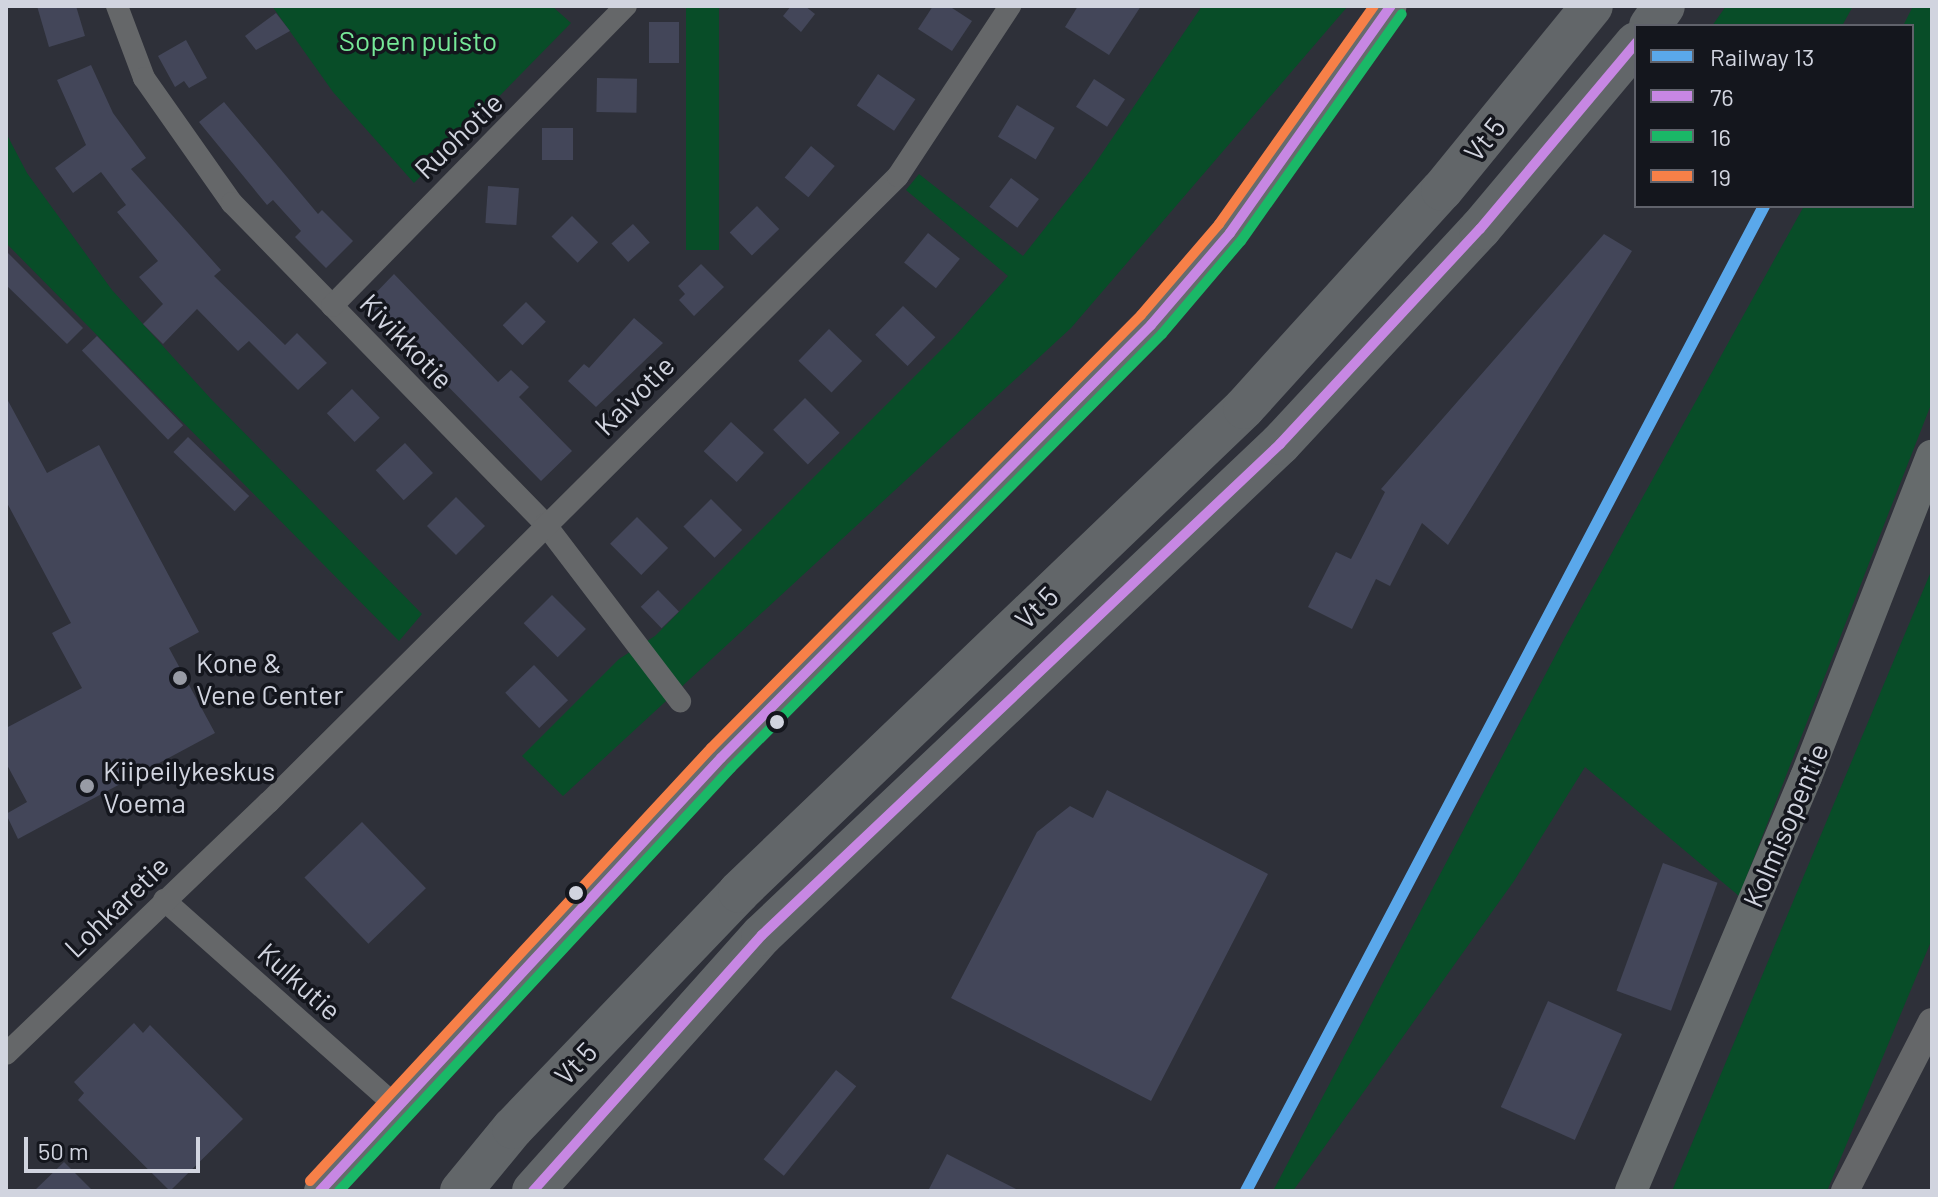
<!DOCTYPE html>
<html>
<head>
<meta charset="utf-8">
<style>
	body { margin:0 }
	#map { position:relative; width:1938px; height:1197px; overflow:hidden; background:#2e3039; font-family:Barlow,sans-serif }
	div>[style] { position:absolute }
	.green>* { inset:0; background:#084d28; transform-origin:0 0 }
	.building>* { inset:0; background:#434659; transform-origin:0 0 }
	.minor>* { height:22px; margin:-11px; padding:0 11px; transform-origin:11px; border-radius:11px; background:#656769 }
	.tertiary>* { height:28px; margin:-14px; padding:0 14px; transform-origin:14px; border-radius:14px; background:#656769 }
	.secondary>* { height:32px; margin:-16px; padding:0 16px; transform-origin:16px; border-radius:16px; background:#666b6c }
	.motorway>* { height:42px; margin:-21px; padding:0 21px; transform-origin:21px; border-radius:21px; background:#626669 }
	.bus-1>* { height:10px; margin:-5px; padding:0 5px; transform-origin:5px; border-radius:5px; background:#c787e3 }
	.bus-2>* { height:10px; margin:-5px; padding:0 5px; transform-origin:5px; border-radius:5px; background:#1ab867 }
	.bus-3>* { height:10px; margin:-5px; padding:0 5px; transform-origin:5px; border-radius:5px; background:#f78048 }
	.rail-1>* { height:12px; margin:-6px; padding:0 6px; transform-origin:6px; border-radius:6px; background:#5aa8eb }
	.dots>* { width:22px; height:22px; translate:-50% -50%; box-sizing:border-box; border:4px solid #14161d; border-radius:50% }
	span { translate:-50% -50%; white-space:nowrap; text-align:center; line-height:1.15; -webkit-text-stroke:7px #14161d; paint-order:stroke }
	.park-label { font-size:28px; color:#76e998 }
	.street-label { font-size:28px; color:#d1d4df }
	.poi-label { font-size:28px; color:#d1d4df }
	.left { translate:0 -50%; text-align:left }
	.frame { position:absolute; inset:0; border:8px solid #d1d4df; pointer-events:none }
	.legend { position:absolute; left:1634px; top:24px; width:280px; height:184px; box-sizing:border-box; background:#14161d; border:2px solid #60626b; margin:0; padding:10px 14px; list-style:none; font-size:24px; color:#d1d4df }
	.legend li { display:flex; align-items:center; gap:16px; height:40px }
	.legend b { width:40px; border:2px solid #60626b }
	.scale { position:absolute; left:24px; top:1137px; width:176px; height:36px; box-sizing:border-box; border:4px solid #d1d4df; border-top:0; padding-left:10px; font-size:24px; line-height:28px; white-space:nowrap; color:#d1d4df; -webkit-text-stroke:6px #14161d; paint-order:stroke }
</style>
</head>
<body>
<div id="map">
	<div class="green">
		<i style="clip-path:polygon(272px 6px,552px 6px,571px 23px,414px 183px,333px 92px)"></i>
		<i style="left:686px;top:6px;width:33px;height:244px"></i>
		<i style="clip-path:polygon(1202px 6px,1348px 6px,1071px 328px,563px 796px,522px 756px,619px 659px,655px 636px,956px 335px,1008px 276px,906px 190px,919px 174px,1023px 256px,1090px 171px)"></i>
		<i style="clip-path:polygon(1726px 6px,1853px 6px,1842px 26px,1712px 26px)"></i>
		<i style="clip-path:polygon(1913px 6px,1932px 6px,1932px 402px,1739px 896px,1585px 767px,1514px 881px,1293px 1191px,1273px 1191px,1563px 641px,1804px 206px,1912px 206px,1912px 26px,1903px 26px)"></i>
		<i style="clip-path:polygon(6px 133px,27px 173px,112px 290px,211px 399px,422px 614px,399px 641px,6px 243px)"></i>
		<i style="clip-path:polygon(1932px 569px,1932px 939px,1827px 1191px,1672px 1191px)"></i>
	</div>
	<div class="building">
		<i style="clip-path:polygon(37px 6px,76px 6px,85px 36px,49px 47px)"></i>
		<i style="clip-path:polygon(791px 6px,805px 6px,815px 14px,801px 32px,783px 16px)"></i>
		<i style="clip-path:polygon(933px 6px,949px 6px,972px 21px,952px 51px,918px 29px)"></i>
		<i style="clip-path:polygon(1078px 6px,1141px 6px,1109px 55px,1065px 27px)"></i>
		<i style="clip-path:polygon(276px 13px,290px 31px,256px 50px,245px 36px)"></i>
		<i style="left:649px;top:22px;width:30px;height:41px"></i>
		<i style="clip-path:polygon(186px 40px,207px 78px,189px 88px,184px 81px,175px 87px,158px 56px)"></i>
		<i style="clip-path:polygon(91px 65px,113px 113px,146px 158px,131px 169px,221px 270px,214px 276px,285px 345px,297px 333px,327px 363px,298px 390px,249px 341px,238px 351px,197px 309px,163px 344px,143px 324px,163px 304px,139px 277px,158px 261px,117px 212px,126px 205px,101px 172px,73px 193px,55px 168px,86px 145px,57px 80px)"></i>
		<i style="left:878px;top:74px;width:45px;height:38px;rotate:34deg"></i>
		<i style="left:597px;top:78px;width:40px;height:34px;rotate:1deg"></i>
		<i style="left:1094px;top:79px;width:37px;height:33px;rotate:33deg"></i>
		<i style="clip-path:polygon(224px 102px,318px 214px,322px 210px,353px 241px,326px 268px,295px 237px,301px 231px,273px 200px,267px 205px,199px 122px)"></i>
		<i style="left:1017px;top:105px;width:44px;height:37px;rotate:31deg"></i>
		<i style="left:542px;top:128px;width:31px;height:32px"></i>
		<i style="left:811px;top:146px;width:31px;height:41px;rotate:40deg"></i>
		<i style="left:1011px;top:178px;width:35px;height:36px;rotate:37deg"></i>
		<i style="left:488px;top:186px;width:31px;height:37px;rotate:4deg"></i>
		<i style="left:757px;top:206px;width:32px;height:38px;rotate:46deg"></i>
		<i style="left:572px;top:216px;width:37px;height:29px;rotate:45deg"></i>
		<i style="left:633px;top:224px;width:25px;height:29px;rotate:48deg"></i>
		<i style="left:928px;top:233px;width:41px;height:38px;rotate:39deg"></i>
		<i style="clip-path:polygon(1604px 234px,1632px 251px,1448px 545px,1422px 523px,1390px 586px,1376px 579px,1352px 629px,1308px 607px,1336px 552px,1351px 559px,1385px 492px,1381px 489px)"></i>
		<i style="clip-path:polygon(6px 251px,83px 328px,67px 344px,6px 285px)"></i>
		<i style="clip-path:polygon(701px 264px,724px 287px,694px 316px,679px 300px,685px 294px,678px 286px)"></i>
		<i style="clip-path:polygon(394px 274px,498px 382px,511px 370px,529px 387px,519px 397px,572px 451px,541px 481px,366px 303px)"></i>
		<i style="left:526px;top:302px;width:28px;height:33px;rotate:45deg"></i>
		<i style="left:903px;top:306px;width:45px;height:40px;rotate:44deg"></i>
		<i style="clip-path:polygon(634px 318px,663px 343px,596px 407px,568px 381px,584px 364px,589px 368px)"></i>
		<i style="left:829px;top:329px;width:46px;height:44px;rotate:44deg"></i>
		<i style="left:97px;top:336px;width:124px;height:21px;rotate:46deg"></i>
		<i style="left:352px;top:389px;width:40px;height:35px;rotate:46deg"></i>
		<i style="clip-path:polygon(6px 397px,47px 473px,99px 445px,199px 632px,169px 648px,215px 733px,18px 839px,6px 814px,27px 802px,6px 763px,6px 728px,82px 688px,52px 633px,71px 623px,6px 501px)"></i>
		<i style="left:805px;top:398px;width:49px;height:45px;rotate:45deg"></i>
		<i style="left:731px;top:422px;width:45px;height:40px;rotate:43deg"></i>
		<i style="left:188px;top:437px;width:85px;height:21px;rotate:44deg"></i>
		<i style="left:405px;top:443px;width:41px;height:40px;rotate:47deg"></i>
		<i style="left:456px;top:497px;width:41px;height:41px;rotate:45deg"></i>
		<i style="left:711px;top:499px;width:44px;height:39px;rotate:45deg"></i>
		<i style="left:637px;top:517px;width:44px;height:38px;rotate:45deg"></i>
		<i style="left:658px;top:590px;width:30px;height:24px;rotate:46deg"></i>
		<i style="left:552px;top:595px;width:48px;height:40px;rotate:45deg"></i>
		<i style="left:534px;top:665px;width:49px;height:40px;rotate:46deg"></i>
		<i style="clip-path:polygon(1107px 790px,1268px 874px,1151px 1101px,951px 998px,1037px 832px,1070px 806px,1093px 818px)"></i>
		<i style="left:362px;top:822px;width:92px;height:80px;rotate:46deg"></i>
		<i style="left:1663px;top:863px;width:58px;height:136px;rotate:20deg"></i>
		<i style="left:1548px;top:1001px;width:81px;height:116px;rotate:24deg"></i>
		<i style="clip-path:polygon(134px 1023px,143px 1033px,150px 1025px,243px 1119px,170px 1191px,78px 1100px,84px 1093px,74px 1082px)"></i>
		<i style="left:836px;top:1070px;width:26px;height:115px;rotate:39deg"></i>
		<i style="clip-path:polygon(947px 1154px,1020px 1191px,928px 1191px)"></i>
		<i style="clip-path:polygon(64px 1162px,93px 1191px,34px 1191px)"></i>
	</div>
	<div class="minor">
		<i style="left:117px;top:6px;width:77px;rotate:69.4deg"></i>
		<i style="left:144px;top:78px;width:153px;rotate:54.9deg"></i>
		<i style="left:232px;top:203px;width:448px;rotate:45.7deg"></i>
		<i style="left:545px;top:524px;width:223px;rotate:52.7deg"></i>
		<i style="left:332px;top:306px;width:420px;rotate:-45.6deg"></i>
		<i style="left:164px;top:900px;width:312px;rotate:41.6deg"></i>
		<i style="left:6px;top:1054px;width:364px;rotate:-43.8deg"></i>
		<i style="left:269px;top:802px;width:887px;rotate:-44.86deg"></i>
		<i style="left:898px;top:176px;width:204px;rotate:-56.6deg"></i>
	</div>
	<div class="tertiary">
		<i style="left:1845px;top:1191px;width:190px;rotate:-62.8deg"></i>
	</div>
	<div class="secondary">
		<i style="left:320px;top:1191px;width:590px;rotate:-47.2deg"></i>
		<i style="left:721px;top:758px;width:610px;rotate:-45.2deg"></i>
		<i style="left:1151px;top:325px;width:121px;rotate:-49.3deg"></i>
		<i style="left:1230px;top:233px;width:278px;rotate:-54.7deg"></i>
		<i style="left:1631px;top:1191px;width:449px;rotate:-67.1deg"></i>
		<i style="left:1806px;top:777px;width:345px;rotate:-68.6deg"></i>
	</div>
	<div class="motorway">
		<i style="left:1650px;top:26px;width:24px;rotate:-55deg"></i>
		<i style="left:461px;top:1191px;width:82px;rotate:-50.5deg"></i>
		<i style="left:513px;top:1128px;width:327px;rotate:-46.2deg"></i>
		<i style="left:739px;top:892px;width:699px;rotate:-43.78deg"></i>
		<i style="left:1244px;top:408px;width:294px;rotate:-47.8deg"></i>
		<i style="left:1442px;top:190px;width:237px;rotate:-50.8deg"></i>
		<i style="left:533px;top:1191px;width:343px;rotate:-48.2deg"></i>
		<i style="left:762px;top:935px;width:714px;rotate:-43.47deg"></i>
		<i style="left:1280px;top:444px;width:294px;rotate:-47.1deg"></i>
		<i style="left:1480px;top:229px;width:243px;rotate:-50deg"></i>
	</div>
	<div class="bus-1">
		<i style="left:320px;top:1191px;width:590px;rotate:-47.2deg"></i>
		<i style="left:721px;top:758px;width:610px;rotate:-45.2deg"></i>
		<i style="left:1151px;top:325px;width:121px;rotate:-49.3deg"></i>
		<i style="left:1230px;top:233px;width:278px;rotate:-54.7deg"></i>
		<i style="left:533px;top:1191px;width:343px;rotate:-48.2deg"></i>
		<i style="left:762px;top:935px;width:714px;rotate:-43.47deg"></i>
		<i style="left:1280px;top:444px;width:294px;rotate:-47.1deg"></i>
		<i style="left:1480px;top:229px;width:243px;rotate:-50deg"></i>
	</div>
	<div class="bus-2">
		<i style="left:339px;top:1191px;width:577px;rotate:-47.18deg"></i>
		<i style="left:731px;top:768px;width:612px;rotate:-45.2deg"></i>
		<i style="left:1162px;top:334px;width:122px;rotate:-49.7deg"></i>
		<i style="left:1241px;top:241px;width:278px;rotate:-54.7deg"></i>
	</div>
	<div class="bus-3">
		<i style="left:310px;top:1181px;width:590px;rotate:-47.2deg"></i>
		<i style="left:711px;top:748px;width:610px;rotate:-45.2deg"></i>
		<i style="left:1141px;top:315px;width:120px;rotate:-49.4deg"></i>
		<i style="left:1219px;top:224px;width:267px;rotate:-54.6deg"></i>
	</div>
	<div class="rail-1">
		<i style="left:1246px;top:1191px;width:1113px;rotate:-62.26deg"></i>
	</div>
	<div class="dots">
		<i style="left:180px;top:678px;background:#989ba5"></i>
		<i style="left:777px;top:722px;background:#d1d4df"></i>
		<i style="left:87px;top:786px;background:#989ba5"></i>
		<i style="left:576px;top:893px;background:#d1d4df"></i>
	</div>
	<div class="park-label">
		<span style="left:418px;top:40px">Sopen puisto</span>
	</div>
	<div class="street-label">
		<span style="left:458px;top:135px;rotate:-44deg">Ruohotie</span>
		<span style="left:1484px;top:139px;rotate:-51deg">Vt 5</span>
		<span style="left:407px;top:341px;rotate:46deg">Kivikkotie</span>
		<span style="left:634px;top:395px;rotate:-45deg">Kaivotie</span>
		<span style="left:1036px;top:607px;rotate:-44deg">Vt 5</span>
		<span style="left:1785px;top:825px;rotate:-67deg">Kolmisopentie</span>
		<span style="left:116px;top:906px;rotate:-44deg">Lohkaretie</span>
		<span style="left:300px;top:981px;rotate:42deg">Kulkutie</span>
		<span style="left:575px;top:1063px;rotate:-46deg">Vt 5</span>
	</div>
	<div class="poi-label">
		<span class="left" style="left:196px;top:678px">Kone &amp;<br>Vene Center</span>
		<span class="left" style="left:103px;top:786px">Kiipeilykeskus<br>Voema</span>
	</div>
	<div class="frame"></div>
	<ul class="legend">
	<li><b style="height:10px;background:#5aa8eb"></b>Railway 13</li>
	<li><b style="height:10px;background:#c787e3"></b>76</li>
	<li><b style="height:10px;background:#1ab867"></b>16</li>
	<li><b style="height:10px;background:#f78048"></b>19</li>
	</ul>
	<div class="scale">50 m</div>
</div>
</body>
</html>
